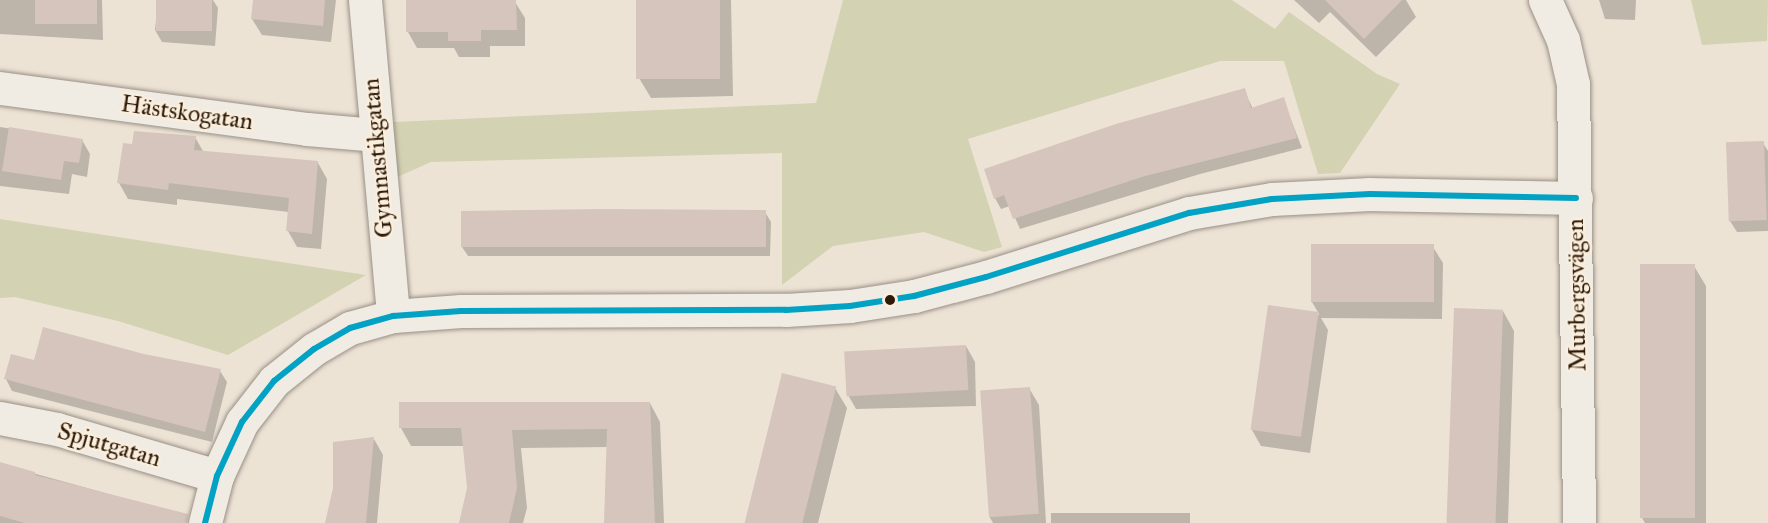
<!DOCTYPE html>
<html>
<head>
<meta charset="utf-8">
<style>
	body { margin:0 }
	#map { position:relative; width:1768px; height:523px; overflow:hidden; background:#ede3d5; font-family:"IM FELL Great Primer",serif }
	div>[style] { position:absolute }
	.green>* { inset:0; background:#d3d2b3 }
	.shadow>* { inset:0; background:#0003; transform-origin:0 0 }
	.building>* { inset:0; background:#d6c5bd; transform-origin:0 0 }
	.roads { filter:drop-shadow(0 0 2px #999086) drop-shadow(0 0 2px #999086) }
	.minor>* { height:33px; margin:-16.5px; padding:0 16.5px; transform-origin:16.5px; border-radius:16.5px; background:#f0ebe3 }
	.bus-1>* { height:6px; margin:-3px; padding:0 3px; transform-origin:3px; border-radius:3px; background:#02a2c4 }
	.dots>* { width:16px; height:16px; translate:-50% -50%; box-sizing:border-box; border:3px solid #faeedd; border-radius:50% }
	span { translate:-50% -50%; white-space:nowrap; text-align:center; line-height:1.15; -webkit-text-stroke:5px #faeedd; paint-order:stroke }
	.street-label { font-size:24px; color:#2f1a07 }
</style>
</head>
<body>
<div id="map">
	<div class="green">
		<i style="clip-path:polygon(843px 0,1232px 0,1275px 29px,1289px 12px,1377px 74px,1400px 84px,1340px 173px,1318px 174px,1284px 61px,1220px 61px,968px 139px,1002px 247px,984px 252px,924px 232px,833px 246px,782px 285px,782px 153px,431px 162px,384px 183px,358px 108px,394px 122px,816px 103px)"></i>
		<i style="clip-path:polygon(1691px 0,1768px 0,1767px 41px,1702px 45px)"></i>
		<i style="clip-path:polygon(0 219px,366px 275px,228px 355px,118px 321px,15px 297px,0 298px)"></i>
	</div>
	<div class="shadow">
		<i style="clip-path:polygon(0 0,102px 0,103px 40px,0 34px)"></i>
		<i style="clip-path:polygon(158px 0,213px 0,218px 8px,215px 46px,162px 42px,155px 30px)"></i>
		<i style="clip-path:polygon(254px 0,336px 0,331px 42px,262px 35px,252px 19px)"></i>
		<i style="clip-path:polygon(480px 0,515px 2px,525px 18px,525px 46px,490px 46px,490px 57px,459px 57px,454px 48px,417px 48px,408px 32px)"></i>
		<i style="clip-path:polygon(661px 0,731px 0,733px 96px,651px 98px,639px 78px)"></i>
		<i style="clip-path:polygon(1294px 0,1406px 0,1416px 17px,1376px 57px,1330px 12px,1319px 23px)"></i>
		<i style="clip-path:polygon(1599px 0,1636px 0,1635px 20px,1605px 19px)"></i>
		<i style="clip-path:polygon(1244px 90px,1253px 109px,1283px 99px,1302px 148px,1200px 174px,1020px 229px,1010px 206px,1001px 209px,995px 198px)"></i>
		<i style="clip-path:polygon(0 127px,82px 140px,90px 154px,87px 177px,72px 174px,69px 194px,0 186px)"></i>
		<i style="clip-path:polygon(195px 137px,204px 153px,318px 163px,327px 179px,321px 249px,297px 247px,288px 231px,289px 212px,177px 199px,177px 205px,128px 199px,119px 183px,134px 146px)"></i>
		<i style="clip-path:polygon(1763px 143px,1768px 151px,1768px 231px,1737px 232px,1730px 221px)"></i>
		<i style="clip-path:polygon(765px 212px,771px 222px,770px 256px,468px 256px,462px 247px)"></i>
		<i style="clip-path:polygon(1433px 247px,1443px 263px,1442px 319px,1321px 318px,1328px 330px,1310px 453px,1261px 446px,1252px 430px,1319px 314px,1312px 302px)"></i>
		<i style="clip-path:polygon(1694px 266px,1706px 286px,1706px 523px,1645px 523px,1642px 518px)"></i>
		<i style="clip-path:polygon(1503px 311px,1514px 331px,1508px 523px,1449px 523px)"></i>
		<i style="clip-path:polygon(966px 346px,975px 362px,976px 406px,856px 409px,847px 393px)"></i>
		<i style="clip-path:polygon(143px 356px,220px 371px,227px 382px,212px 442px,12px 391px,6px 379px,35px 362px)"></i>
		<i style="clip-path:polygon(835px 388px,847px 408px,818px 523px,746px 523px)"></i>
		<i style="clip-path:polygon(1029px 388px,1039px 405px,1046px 523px,993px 523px,989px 516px)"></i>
		<i style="clip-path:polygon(650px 403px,660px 422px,664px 523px,605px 523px,608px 447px,521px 448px,527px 508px,523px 523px,460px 523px,468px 489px,464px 446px,411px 446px,401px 428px)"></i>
		<i style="clip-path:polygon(374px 439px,383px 455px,377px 523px,327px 523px)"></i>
		<i style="clip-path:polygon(0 464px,156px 507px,166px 523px,0 523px)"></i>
		<i style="left:1051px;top:513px;width:139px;height:10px"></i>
	</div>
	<div class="building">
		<i style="left:35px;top:0;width:62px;height:24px"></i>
		<i style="left:156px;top:0;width:56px;height:31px"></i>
		<i style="clip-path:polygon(253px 0,325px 0,323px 26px,251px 19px)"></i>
		<i style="clip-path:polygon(406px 0,516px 0,517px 30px,481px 30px,481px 41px,448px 41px,448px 32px,406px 32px)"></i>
		<i style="left:636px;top:0;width:84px;height:79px"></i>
		<i style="clip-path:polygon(1325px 0,1402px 0,1364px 39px)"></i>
		<i style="clip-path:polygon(1245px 88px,1251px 108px,1284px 97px,1297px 138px,1145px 176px,1013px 219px,1004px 195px,994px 199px,984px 169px,1116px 124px)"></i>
		<i style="clip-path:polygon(9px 127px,83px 139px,79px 163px,64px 161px,61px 180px,2px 171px)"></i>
		<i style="clip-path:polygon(134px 131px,196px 136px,194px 150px,318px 161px,312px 234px,286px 231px,289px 198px,169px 183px,168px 190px,117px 183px,123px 143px,132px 144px)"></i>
		<i style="left:1764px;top:141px;width:79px;height:38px;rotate:88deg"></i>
		<i style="clip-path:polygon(602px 209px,766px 210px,766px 247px,461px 247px,461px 211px)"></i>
		<i style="left:1311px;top:244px;width:123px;height:58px"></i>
		<i style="left:1695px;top:264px;width:254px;height:55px;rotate:90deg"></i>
		<i style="left:1268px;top:305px;width:51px;height:126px;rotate:8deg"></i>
		<i style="left:1454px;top:308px;width:49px;height:215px;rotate:2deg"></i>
		<i style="clip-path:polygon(43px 327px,144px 354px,221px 369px,205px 432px,4px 379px,11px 354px,34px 360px)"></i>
		<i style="left:966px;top:345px;width:45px;height:122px;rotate:87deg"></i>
		<i style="left:782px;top:373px;width:56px;height:155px;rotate:14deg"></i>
		<i style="left:1030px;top:387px;width:127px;height:50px;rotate:86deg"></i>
		<i style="clip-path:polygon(399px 402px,650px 402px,655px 523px,604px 523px,607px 429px,512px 430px,517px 488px,509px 523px,459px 523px,467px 488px,461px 428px,399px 428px)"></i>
		<i style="clip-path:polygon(374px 437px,366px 523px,325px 523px,333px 488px,333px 442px)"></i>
		<i style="clip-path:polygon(0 462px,35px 472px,35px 475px,188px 514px,187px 523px,25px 523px,0 516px)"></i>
	</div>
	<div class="roads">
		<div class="minor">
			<i style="left:365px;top:0;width:317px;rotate:84.9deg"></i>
			<i style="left:1545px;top:0;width:44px;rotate:65.8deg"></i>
			<i style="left:1563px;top:40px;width:45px;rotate:77.2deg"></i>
			<i style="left:1573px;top:84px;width:439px;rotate:89.2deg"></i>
			<i style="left:0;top:88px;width:310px;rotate:7.6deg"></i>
			<i style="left:307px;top:129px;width:68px;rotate:5deg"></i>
			<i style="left:0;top:418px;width:58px;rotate:10.9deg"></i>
			<i style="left:57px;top:429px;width:167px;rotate:16.4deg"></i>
			<i style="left:205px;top:523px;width:49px;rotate:-75.7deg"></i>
			<i style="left:217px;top:476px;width:60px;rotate:-65.2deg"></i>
			<i style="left:242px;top:422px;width:52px;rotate:-52deg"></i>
			<i style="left:274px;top:381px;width:51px;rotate:-38.7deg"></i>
			<i style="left:314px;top:349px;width:42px;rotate:-30.3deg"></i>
			<i style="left:350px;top:328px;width:45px;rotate:-15.6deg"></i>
			<i style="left:393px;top:316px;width:68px;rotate:-4.2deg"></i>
			<i style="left:461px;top:311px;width:325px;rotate:-0.2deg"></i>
			<i style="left:786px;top:310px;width:64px;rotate:-3.6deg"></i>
			<i style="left:850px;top:306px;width:65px;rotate:-8.9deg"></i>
			<i style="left:914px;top:296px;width:74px;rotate:-14.8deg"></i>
			<i style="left:986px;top:277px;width:213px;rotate:-17.5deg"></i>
			<i style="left:1189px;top:213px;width:84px;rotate:-9.6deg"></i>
			<i style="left:1272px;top:199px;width:98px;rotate:-2.9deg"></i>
			<i style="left:1370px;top:194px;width:206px;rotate:1.1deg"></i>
		</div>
	</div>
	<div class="bus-1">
		<i style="left:205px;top:523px;width:49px;rotate:-75.7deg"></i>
		<i style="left:217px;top:476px;width:60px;rotate:-65.2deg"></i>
		<i style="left:242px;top:422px;width:52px;rotate:-52deg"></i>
		<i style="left:274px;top:381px;width:51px;rotate:-38.7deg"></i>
		<i style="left:314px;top:349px;width:42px;rotate:-30.3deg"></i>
		<i style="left:350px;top:328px;width:45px;rotate:-15.6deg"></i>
		<i style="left:393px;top:316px;width:68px;rotate:-4.2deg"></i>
		<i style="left:461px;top:311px;width:325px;rotate:-0.2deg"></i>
		<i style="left:786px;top:310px;width:64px;rotate:-3.6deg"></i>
		<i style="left:850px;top:306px;width:65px;rotate:-8.9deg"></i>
		<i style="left:914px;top:296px;width:74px;rotate:-14.8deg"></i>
		<i style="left:986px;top:277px;width:213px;rotate:-17.5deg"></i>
		<i style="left:1189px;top:213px;width:84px;rotate:-9.6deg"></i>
		<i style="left:1272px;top:199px;width:98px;rotate:-2.9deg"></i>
		<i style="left:1370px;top:194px;width:206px;rotate:1.1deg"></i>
	</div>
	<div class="dots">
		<i style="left:890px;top:300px;background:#2f1a07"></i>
	</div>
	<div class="street-label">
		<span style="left:187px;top:113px;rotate:8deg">Hästskogatan</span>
		<span style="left:378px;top:158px;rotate:-95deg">Gymnastikgatan</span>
		<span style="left:1577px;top:295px;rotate:-91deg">Murbergsvägen</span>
		<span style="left:109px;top:445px;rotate:16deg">Spjutgatan</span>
	</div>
</div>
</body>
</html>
